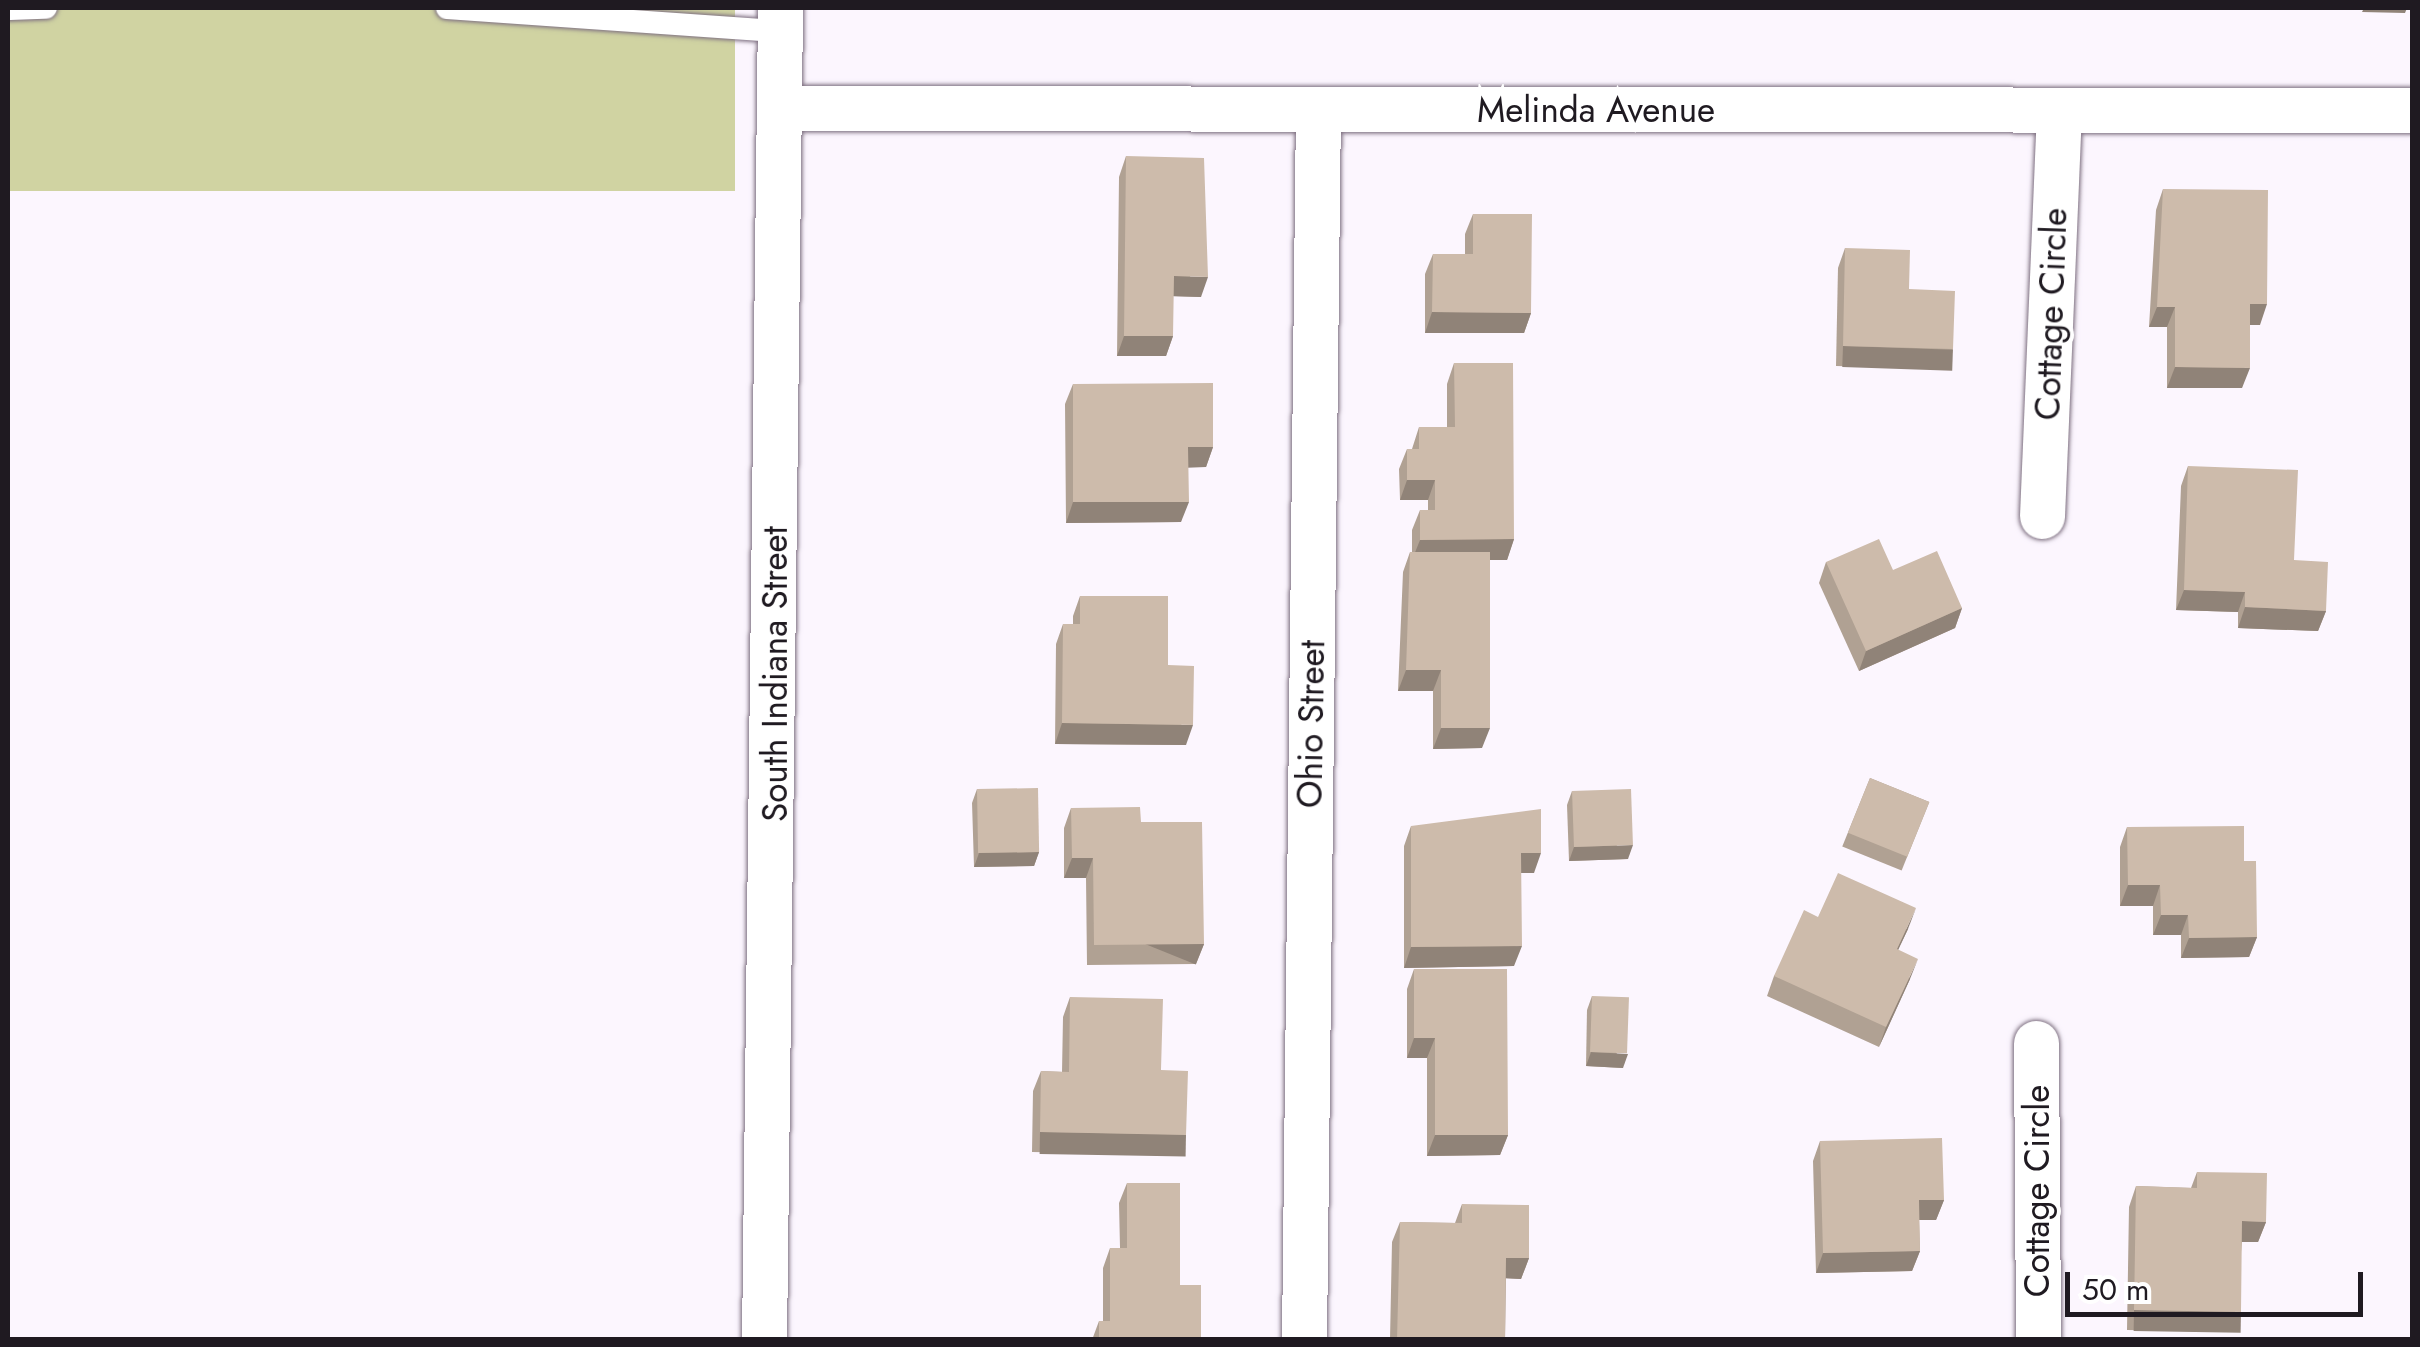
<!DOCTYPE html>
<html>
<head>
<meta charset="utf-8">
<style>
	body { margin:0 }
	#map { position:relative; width:2420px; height:1347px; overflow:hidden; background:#fcf6fe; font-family:Jost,sans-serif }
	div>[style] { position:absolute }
	.green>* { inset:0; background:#d0d3a2; transform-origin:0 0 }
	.roads { filter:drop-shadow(0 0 2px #7f7182) drop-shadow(0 0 2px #7f7182) }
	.lane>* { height:22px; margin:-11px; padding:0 11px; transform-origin:11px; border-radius:11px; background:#fff }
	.street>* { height:45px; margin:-22.5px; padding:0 22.5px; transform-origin:22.5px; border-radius:22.5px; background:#fff }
	.wall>* { inset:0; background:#b0a193; transform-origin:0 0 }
	.shaded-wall>* { inset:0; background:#908378; transform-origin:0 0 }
	.building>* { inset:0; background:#cdbbab; transform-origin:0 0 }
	span { translate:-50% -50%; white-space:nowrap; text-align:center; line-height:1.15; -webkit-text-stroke:8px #fff; paint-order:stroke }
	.street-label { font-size:35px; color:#1f1a21 }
	.frame { position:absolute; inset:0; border:10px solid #1f1a21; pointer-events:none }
	.scale { position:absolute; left:2065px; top:1272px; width:298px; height:45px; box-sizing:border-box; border:5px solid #1f1a21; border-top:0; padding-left:12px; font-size:30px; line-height:35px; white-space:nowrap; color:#1f1a21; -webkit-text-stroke:8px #fff; paint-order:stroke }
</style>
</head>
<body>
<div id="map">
	<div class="green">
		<i style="left:8px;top:8px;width:727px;height:183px"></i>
	</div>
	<div class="roads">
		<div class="lane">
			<i style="left:447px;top:8px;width:333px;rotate:4deg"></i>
			<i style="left:8px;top:9px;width:38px;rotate:-2deg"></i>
		</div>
		<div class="street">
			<i style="left:779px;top:108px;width:1633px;rotate:0.07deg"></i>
			<i style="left:2042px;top:516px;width:404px;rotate:-87.6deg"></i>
			<i style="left:2036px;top:1043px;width:297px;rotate:89.6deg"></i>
			<i style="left:764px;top:1340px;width:1332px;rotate:-89.31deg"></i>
			<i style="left:1304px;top:1340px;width:1231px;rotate:-89.35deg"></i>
		</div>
	</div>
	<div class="wall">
		<i style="clip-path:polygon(1126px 156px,1201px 297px,1173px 296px,1173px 336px,1166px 356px,1117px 356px,1119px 177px)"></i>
		<i style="clip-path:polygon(2163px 189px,2260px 325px,2250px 325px,2242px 388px,2167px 388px,2167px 327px,2149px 327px,2156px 210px)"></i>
		<i style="clip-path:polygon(1473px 214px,1531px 313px,1524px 333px,1425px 333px,1425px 274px,1433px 254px,1465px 254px,1465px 234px)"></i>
		<i style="clip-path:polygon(1845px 248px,1909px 289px,1953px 349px,1946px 369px,1836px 366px,1838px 268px)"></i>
		<i style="clip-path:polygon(1454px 363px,1514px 539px,1507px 560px,1490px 560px,1482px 748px,1433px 749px,1433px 691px,1398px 691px,1403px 572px,1410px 552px,1412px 552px,1412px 530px,1420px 510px,1428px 510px,1428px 500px,1400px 500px,1399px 469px,1407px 449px,1412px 449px,1419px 427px,1447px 427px,1447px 384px)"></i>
		<i style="clip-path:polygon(1073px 384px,1213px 447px,1206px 467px,1188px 467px,1181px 522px,1066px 523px,1065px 404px)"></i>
		<i style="clip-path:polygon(2188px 466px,2294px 560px,2326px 611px,2318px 631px,2238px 628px,2238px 612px,2176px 610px,2181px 486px)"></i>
		<i style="clip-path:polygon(1826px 562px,1893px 570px,1962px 608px,1955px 628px,1859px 671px,1819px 583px)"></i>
		<i style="clip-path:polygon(1080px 596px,1168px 665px,1186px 745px,1055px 744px,1056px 644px,1063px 624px,1073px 624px,1073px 616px)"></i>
		<i style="left:1870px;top:778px;width:64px;height:74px;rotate:22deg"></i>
		<i style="clip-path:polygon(977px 789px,1039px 852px,1034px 866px,974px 867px,972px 803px)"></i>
		<i style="clip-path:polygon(1572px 791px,1628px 859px,1569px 861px,1567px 805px)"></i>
		<i style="clip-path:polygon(1071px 808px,1141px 822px,1204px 944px,1196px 964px,1087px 965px,1086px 878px,1064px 878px,1064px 828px)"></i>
		<i style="clip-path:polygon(1411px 826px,1534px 873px,1521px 873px,1514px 966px,1404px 968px,1404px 846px)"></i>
		<i style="clip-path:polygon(2127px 827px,2244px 861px,2257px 937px,2249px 957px,2181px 958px,2181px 935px,2153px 935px,2153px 906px,2120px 906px,2120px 847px)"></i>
		<i style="clip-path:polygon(1818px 917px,1908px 929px,1898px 950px,1910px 979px,1879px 1047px,1767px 996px,1774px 976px)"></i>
		<i style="clip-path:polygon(1414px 969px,1508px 1135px,1500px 1155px,1427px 1156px,1427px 1058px,1407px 1058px,1407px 989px)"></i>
		<i style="clip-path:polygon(1592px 996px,1623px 1068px,1586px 1066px,1587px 1010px)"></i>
		<i style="clip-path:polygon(1070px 997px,1161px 1070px,1186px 1135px,1179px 1155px,1032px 1152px,1033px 1091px,1041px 1071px,1062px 1072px,1063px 1017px)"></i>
		<i style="clip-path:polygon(1820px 1141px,1944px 1200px,1936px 1220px,1919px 1220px,1920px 1251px,1912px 1271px,1816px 1273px,1813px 1161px)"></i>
		<i style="clip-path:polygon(2197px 1172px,2266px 1222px,2258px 1242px,2242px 1242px,2233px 1332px,2127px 1330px,2129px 1207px,2136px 1186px,2191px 1188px)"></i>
		<i style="clip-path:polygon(1127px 1183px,1180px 1285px,1201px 1340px,1092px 1340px,1099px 1321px,1103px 1321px,1103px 1268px,1110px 1248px,1120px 1248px,1119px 1203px)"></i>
		<i style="clip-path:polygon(1462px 1204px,1529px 1258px,1521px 1279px,1506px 1278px,1505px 1340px,1390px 1340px,1392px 1242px,1400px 1222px,1455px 1223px)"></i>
	</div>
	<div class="shaded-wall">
		<i style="clip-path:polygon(2364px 8px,2407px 8px,2405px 13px,2362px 12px)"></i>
		<i style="clip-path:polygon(1174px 276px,1208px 277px,1201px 297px,1166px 296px)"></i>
		<i style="clip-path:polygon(2250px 304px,2267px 304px,2260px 325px,2243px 325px)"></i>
		<i style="clip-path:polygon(2157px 307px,2175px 307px,2167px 327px,2149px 327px)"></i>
		<i style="clip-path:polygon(1432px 312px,1531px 313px,1524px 333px,1425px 333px)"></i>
		<i style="clip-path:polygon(1124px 336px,1173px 336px,1166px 356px,1117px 356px)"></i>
		<i style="left:1843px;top:346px;width:110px;height:21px;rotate:2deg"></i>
		<i style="clip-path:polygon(2175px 367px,2250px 368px,2242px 388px,2167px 388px)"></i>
		<i style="clip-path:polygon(1188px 447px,1213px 447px,1206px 467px,1181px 468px)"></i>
		<i style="clip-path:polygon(1407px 480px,1435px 480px,1428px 500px,1400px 500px)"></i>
		<i style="clip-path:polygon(1073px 502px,1189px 502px,1181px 522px,1066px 523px)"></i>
		<i style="clip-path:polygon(1514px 539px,1507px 560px,1412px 560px,1420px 540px)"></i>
		<i style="clip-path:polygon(2184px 590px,2245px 592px,2238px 612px,2176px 610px)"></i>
		<i style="clip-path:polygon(2245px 607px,2326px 611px,2318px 631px,2238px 628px)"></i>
		<i style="clip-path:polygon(1962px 608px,1955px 628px,1859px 671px,1866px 651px)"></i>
		<i style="clip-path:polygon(1406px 670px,1441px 670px,1433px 691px,1398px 691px)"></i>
		<i style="clip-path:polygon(1062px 723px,1193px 725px,1186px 745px,1055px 744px)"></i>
		<i style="clip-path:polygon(1441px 728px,1490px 728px,1482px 748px,1433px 749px)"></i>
		<i style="clip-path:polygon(1633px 845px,1628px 859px,1569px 861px,1574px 847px)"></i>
		<i style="clip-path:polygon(1039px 852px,1034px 866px,974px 867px,979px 853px)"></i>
		<i style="clip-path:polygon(1521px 853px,1541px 853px,1534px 873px,1513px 873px)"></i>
		<i style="clip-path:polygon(1072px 858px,1093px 858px,1086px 878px,1064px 878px)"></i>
		<i style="clip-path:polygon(2128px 885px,2160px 885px,2153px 906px,2120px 906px)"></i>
		<i style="clip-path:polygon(1916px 908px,1908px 929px,1889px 969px,1897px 949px)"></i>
		<i style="clip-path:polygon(2161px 915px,2188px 915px,2181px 935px,2153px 935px)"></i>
		<i style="clip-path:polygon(2257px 937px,2249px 957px,2181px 958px,2189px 938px)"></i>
		<i style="left:1204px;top:944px;width:22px;height:110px;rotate:112deg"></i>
		<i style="clip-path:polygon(1522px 946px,1514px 966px,1404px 968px,1411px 947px)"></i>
		<i style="clip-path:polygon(1918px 959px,1910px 979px,1879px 1047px,1886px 1027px)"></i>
		<i style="clip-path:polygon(1414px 1038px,1435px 1038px,1427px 1058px,1407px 1058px)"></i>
		<i style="clip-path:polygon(1591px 1052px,1628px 1054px,1623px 1068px,1586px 1066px)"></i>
		<i style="left:1040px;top:1132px;width:146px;height:22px;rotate:1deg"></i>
		<i style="clip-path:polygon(1435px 1135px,1508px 1135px,1500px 1155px,1427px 1156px)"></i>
		<i style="clip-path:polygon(1919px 1200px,1944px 1200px,1936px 1220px,1911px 1220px)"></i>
		<i style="clip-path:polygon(2242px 1221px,2266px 1222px,2258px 1242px,2235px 1242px)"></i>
		<i style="clip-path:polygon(1920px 1251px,1912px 1271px,1816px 1273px,1823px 1253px)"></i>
		<i style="clip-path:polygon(1506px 1258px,1529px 1258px,1521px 1279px,1499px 1278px)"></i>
		<i style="left:2134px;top:1310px;width:107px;height:21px;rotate:1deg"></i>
	</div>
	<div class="building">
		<i style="clip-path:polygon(1126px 156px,1204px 158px,1208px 277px,1174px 276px,1173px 336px,1124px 336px)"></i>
		<i style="clip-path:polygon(2163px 189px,2268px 190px,2267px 304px,2250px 304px,2250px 368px,2175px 367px,2175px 307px,2157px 307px)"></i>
		<i style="clip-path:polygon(1473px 214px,1532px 214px,1531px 313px,1432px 312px,1433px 254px,1473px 254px)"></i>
		<i style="clip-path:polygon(1845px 248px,1910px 250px,1909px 289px,1955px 291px,1953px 349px,1843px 346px)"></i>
		<i style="clip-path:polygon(1454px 363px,1513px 363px,1514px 539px,1420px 540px,1420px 510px,1435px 510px,1435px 480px,1407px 480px,1407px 449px,1419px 449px,1419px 427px,1455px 427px)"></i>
		<i style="clip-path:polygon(1213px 383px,1213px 447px,1188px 447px,1189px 502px,1073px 502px,1073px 384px)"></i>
		<i style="clip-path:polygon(2188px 466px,2298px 470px,2294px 560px,2328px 562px,2326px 611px,2245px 607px,2245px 592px,2184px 590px)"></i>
		<i style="clip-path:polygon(1879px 539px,1893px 570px,1937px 551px,1962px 608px,1866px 651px,1826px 562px)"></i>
		<i style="clip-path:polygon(1410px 552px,1490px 552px,1490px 728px,1441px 728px,1441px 670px,1406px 670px)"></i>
		<i style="clip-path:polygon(1080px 596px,1168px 596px,1168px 665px,1194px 666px,1193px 725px,1062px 723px,1063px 624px,1080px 624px)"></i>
		<i style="left:1870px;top:778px;width:64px;height:59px;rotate:22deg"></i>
		<i style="left:1038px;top:788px;width:64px;height:61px;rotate:89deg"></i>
		<i style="left:1631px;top:789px;width:56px;height:59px;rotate:88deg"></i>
		<i style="clip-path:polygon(1140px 807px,1141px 822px,1202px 822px,1204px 944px,1094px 945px,1093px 858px,1072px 858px,1071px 808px)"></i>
		<i style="clip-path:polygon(1541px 809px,1541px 853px,1521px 853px,1522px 946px,1411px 947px,1411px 826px)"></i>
		<i style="clip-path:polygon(2244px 826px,2244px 861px,2256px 861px,2257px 937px,2189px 938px,2188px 915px,2161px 915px,2160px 885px,2128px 885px,2127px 827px)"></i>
		<i style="clip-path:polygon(1838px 873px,1916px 908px,1897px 949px,1918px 959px,1886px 1027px,1774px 976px,1804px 910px,1818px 917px)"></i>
		<i style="clip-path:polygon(1414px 969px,1507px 969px,1508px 1135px,1435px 1135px,1435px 1038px,1414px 1038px)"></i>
		<i style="left:1592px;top:996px;width:37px;height:56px;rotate:2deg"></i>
		<i style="clip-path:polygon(1070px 997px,1163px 999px,1161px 1070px,1188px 1071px,1186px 1135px,1040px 1132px,1041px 1071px,1069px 1072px)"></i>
		<i style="clip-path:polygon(1942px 1138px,1944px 1200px,1919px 1200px,1920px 1251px,1823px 1253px,1820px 1141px)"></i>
		<i style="clip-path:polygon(2197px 1172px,2267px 1173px,2266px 1222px,2242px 1221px,2241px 1312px,2134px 1310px,2136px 1186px,2197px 1188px)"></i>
		<i style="clip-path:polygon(1127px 1183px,1180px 1183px,1180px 1285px,1201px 1285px,1201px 1340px,1099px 1340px,1099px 1321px,1110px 1321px,1110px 1248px,1127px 1248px)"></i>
		<i style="clip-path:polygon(1462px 1204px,1529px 1205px,1529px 1258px,1506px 1258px,1505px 1340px,1397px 1340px,1400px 1222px,1462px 1223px)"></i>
	</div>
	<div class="street-label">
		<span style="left:1596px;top:110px">Melinda Avenue</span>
		<span style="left:2051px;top:314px;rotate:-88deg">Cottage Circle</span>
		<span style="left:775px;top:674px;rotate:-90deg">South Indiana Street</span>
		<span style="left:1311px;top:724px;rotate:-89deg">Ohio Street</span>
		<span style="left:2037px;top:1191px;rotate:-90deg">Cottage Circle</span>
	</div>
	<div class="frame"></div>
	<div class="scale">50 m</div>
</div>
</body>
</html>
